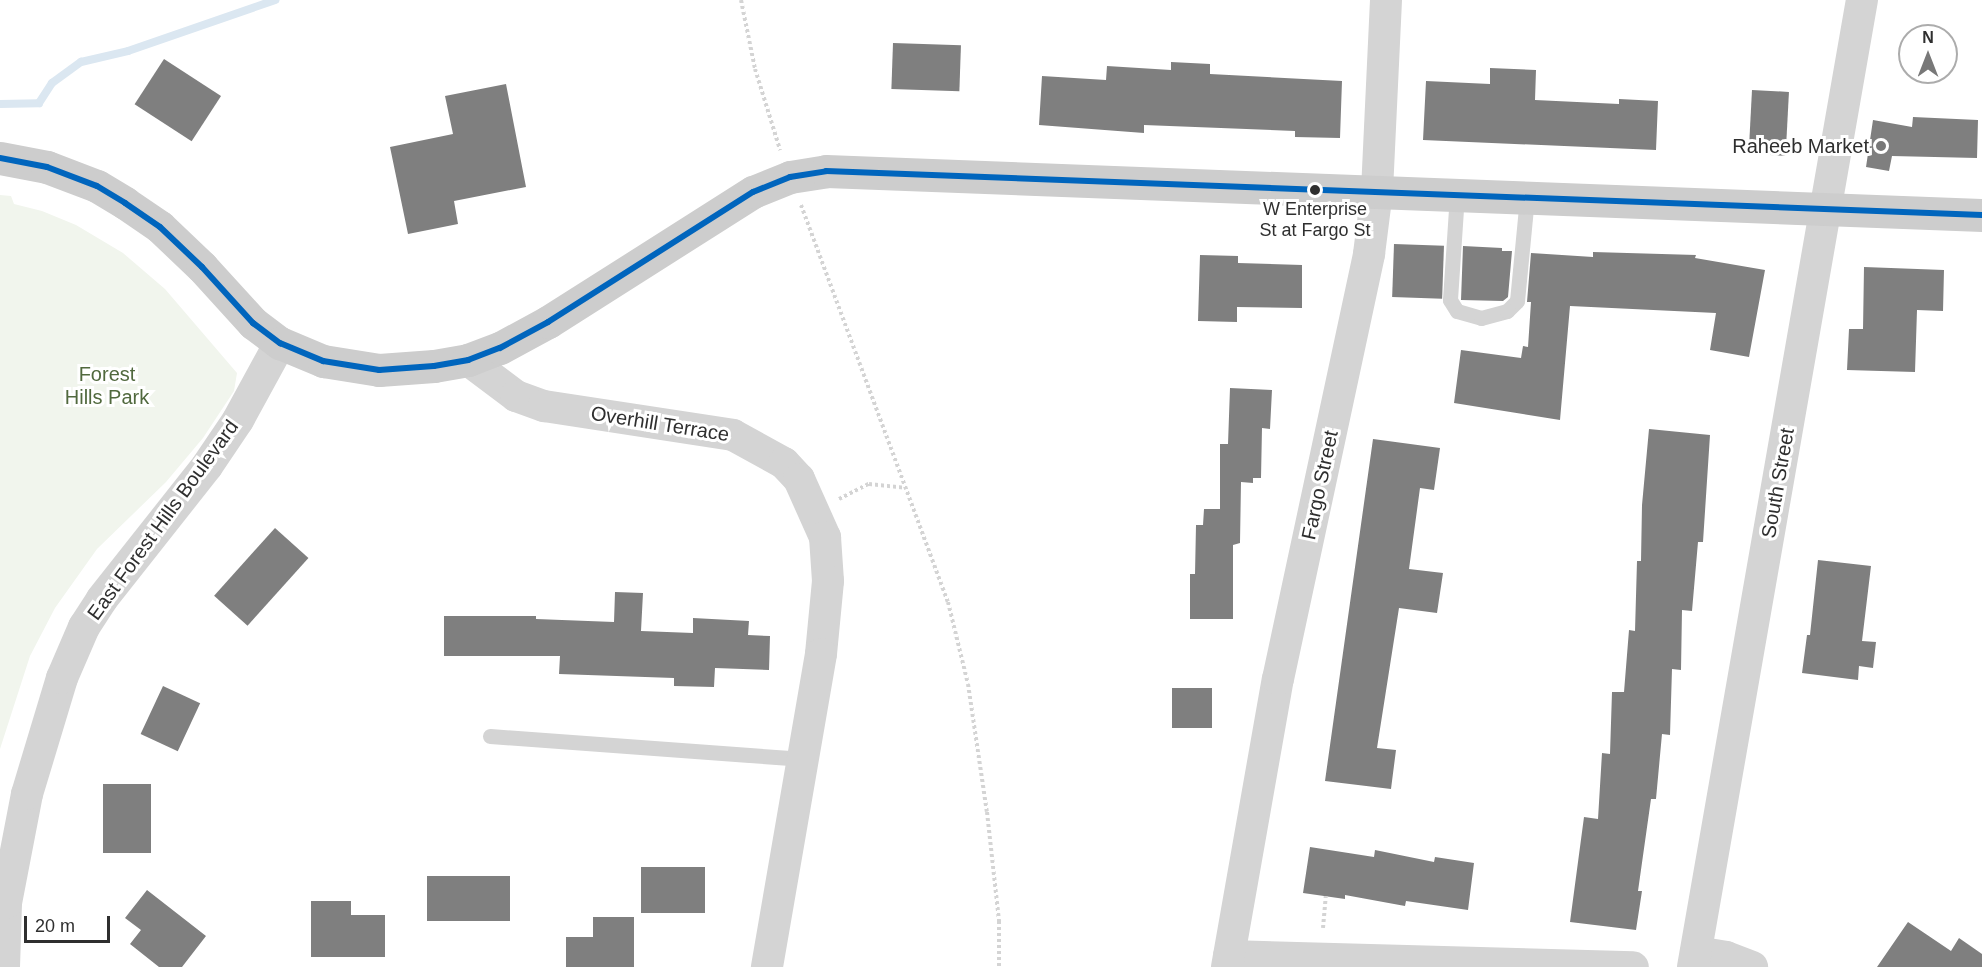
<!DOCTYPE html>
<html>
<head>
<meta charset="utf-8">
<style>
	body { margin:0 }
	#map { position:relative; width:1982px; height:967px; overflow:hidden; background:#fff; font-family:Arial,sans-serif }
	div>[style] { position:absolute }
	.green>* { inset:0; background:#f1f5ed }
	.stream>* { height:8px; margin:-4px; padding:0 4px; transform-origin:4px; border-radius:4px; background:#dbe7f1 }
	.building>* { inset:0; background:#7f7f7f; transform-origin:0 0 }
	.path>* { height:4px; margin-top:-2px; transform-origin:0; background:repeating-linear-gradient(90deg,#d4d4d4 0 3px,transparent 0 6px) }
	.lane>* { height:15px; margin:-7.5px; padding:0 7.5px; transform-origin:7.5px; border-radius:7.5px; background:#d4d4d4 }
	.street>* { height:32px; margin:-16px; padding:0 16px; transform-origin:16px; border-radius:16px; background:#d4d4d4 }
	.secondary>* { height:33px; margin:-16.5px; padding:0 16.5px; transform-origin:16.5px; border-radius:16.5px; background:#cdcdcd }
	.bus-1>* { height:6px; margin:-3px; padding:0 3px; transform-origin:3px; border-radius:3px; background:#0065bd }
	.dots>* { width:16px; height:16px; translate:-50% -50%; box-sizing:border-box; border:3px solid #fff; border-radius:50% }
	span { translate:-50% -50%; white-space:nowrap; text-align:center; line-height:1.15; -webkit-text-stroke:6px #fff; paint-order:stroke }
	.bus-label { font-size:18px; color:#2f2f2f }
	.poi-label { font-size:20px; color:#2f2f2f }
	.right { translate:-100% -50%; text-align:right }
	.park-label { font-size:20px; color:#51693e }
	.street-label { font-size:20px; color:#2f2f2f }
	.north { position:absolute; left:1898px; top:24px; width:60px; height:60px; box-sizing:border-box; background:#fff; border:2px solid #acacac; border-radius:50%; rotate:0deg; font-size:16px; font-weight:700; line-height:24px; text-align:center; color:#2f2f2f }
	.north::after { content:''; display:block; margin:auto; width:21px; height:27px; background:#787878; clip-path:polygon(50% 0,100% 100%,50% 72%,0 100%) }
	.scale { position:absolute; left:24px; top:916px; width:86px; height:27px; box-sizing:border-box; border:3px solid #2f2f2f; border-top:0; padding-left:8px; font-size:18px; line-height:21px; white-space:nowrap; color:#2f2f2f; -webkit-text-stroke:4px #fff; paint-order:stroke }
</style>
</head>
<body>
<div id="map">
	<div class="green">
		<i style="clip-path:polygon(0 195px,11px 196px,14px 204px,42px 211px,76px 225px,123px 253px,165px 289px,237px 373px,234px 391px,203px 438px,166px 482px,97px 549px,55px 608px,30px 656px,0 749px)"></i>
	</div>
	<div class="stream">
		<i style="left:0;top:104px;width:39px;rotate:-1deg"></i>
		<i style="left:39px;top:103px;width:24px;rotate:-57deg"></i>
		<i style="left:52px;top:83px;width:36px;rotate:-36deg"></i>
		<i style="left:81px;top:62px;width:48px;rotate:-13.2deg"></i>
		<i style="left:128px;top:51px;width:156px;rotate:-19.1deg"></i>
	</div>
	<div class="building">
		<i style="left:893px;top:43px;width:68px;height:46px;rotate:2deg"></i>
		<i style="left:164px;top:59px;width:68px;height:54px;rotate:33deg"></i>
		<i style="clip-path:polygon(1171px 62px,1210px 64px,1210px 74px,1342px 81px,1340px 138px,1295px 137px,1295px 131px,1144px 125px,1144px 133px,1039px 125px,1042px 76px,1106px 80px,1107px 66px,1171px 70px)"></i>
		<i style="clip-path:polygon(1490px 68px,1536px 70px,1535px 100px,1619px 104px,1619px 99px,1658px 101px,1656px 150px,1423px 140px,1426px 81px,1490px 84px)"></i>
		<i style="clip-path:polygon(506px 84px,526px 187px,454px 201px,458px 224px,408px 234px,390px 147px,453px 134px,445px 96px)"></i>
		<i style="left:1752px;top:90px;width:37px;height:64px;rotate:3deg"></i>
		<i style="clip-path:polygon(1913px 117px,1978px 120px,1977px 158px,1892px 156px,1889px 171px,1866px 167px,1873px 120px,1912px 127px)"></i>
		<i style="left:1394px;top:244px;width:50px;height:53px;rotate:2deg"></i>
		<i style="clip-path:polygon(1463px 246px,1502px 248px,1502px 251px,1512px 251px,1508px 297px,1503px 301px,1461px 300px)"></i>
		<i style="clip-path:polygon(1593px 252px,1696px 255px,1695px 258px,1765px 270px,1749px 357px,1710px 350px,1716px 313px,1570px 306px,1560px 420px,1454px 403px,1461px 350px,1521px 358px,1523px 346px,1528px 347px,1531px 302px,1527px 302px,1531px 253px,1593px 257px)"></i>
		<i style="clip-path:polygon(1200px 255px,1238px 256px,1238px 263px,1302px 265px,1302px 308px,1237px 307px,1237px 322px,1198px 321px)"></i>
		<i style="clip-path:polygon(1864px 267px,1944px 270px,1943px 311px,1917px 310px,1915px 372px,1847px 370px,1849px 329px,1863px 329px)"></i>
		<i style="clip-path:polygon(1230px 388px,1272px 390px,1270px 429px,1262px 428px,1261px 478px,1253px 478px,1253px 483px,1241px 482px,1240px 543px,1233px 545px,1233px 619px,1190px 619px,1190px 574px,1195px 574px,1196px 525px,1203px 525px,1204px 509px,1220px 509px,1220px 444px,1228px 444px)"></i>
		<i style="clip-path:polygon(1649px 429px,1710px 435px,1703px 542px,1698px 542px,1692px 611px,1682px 610px,1681px 670px,1672px 669px,1670px 735px,1662px 734px,1656px 799px,1651px 799px,1638px 891px,1642px 891px,1636px 930px,1570px 922px,1584px 817px,1598px 819px,1602px 753px,1610px 754px,1612px 692px,1624px 692px,1629px 630px,1635px 631px,1637px 561px,1641px 561px,1642px 505px)"></i>
		<i style="clip-path:polygon(1373px 439px,1440px 448px,1434px 490px,1420px 488px,1409px 569px,1443px 573px,1437px 613px,1399px 608px,1377px 748px,1396px 750px,1391px 789px,1325px 781px)"></i>
		<i style="left:275px;top:528px;width:45px;height:91px;rotate:42deg"></i>
		<i style="clip-path:polygon(1818px 560px,1871px 566px,1862px 641px,1876px 642px,1873px 668px,1859px 666px,1858px 680px,1802px 673px,1807px 635px,1810px 635px)"></i>
		<i style="clip-path:polygon(615px 592px,643px 593px,641px 631px,693px 633px,693px 618px,749px 621px,748px 635px,770px 636px,769px 670px,715px 668px,714px 687px,674px 686px,674px 678px,559px 674px,560px 656px,444px 656px,444px 616px,536px 616px,536px 619px,614px 622px)"></i>
		<i style="left:163px;top:686px;width:41px;height:53px;rotate:25deg"></i>
		<i style="left:1172px;top:688px;width:40px;height:40px"></i>
		<i style="left:103px;top:784px;width:48px;height:69px"></i>
		<i style="clip-path:polygon(1310px 847px,1374px 857px,1375px 850px,1434px 862px,1435px 857px,1474px 863px,1468px 910px,1406px 901px,1405px 906px,1345px 895px,1345px 899px,1303px 893px)"></i>
		<i style="left:641px;top:867px;width:64px;height:46px"></i>
		<i style="left:427px;top:876px;width:83px;height:45px"></i>
		<i style="clip-path:polygon(147px 890px,206px 936px,182px 967px,159px 967px,130px 944px,141px 930px,125px 918px)"></i>
		<i style="clip-path:polygon(311px 901px,351px 901px,351px 915px,385px 915px,385px 957px,311px 957px)"></i>
		<i style="clip-path:polygon(593px 917px,634px 917px,634px 967px,566px 967px,566px 937px,593px 937px)"></i>
		<i style="clip-path:polygon(1908px 922px,1951px 951px,1959px 938px,1982px 954px,1982px 967px,1877px 967px)"></i>
	</div>
	<div class="path">
		<i style="left:741px;top:0;width:70px;rotate:78.5deg"></i>
		<i style="left:755px;top:69px;width:85px;rotate:72.8deg"></i>
		<i style="left:801px;top:205px;width:423px;rotate:69.7deg"></i>
		<i style="left:948px;top:602px;width:84px;rotate:76.3deg"></i>
		<i style="left:968px;top:684px;width:129px;rotate:81.6deg"></i>
		<i style="left:987px;top:812px;width:110px;rotate:83.7deg"></i>
		<i style="left:999px;top:921px;width:46px;rotate:90deg"></i>
		<i style="left:839px;top:499px;width:34px;rotate:-27deg"></i>
		<i style="left:869px;top:484px;width:37px;rotate:6deg"></i>
		<i style="left:1323px;top:928px;width:32px;rotate:-85deg"></i>
	</div>
	<div class="lane">
		<i style="left:1457px;top:194px;width:106px;rotate:93.8deg"></i>
		<i style="left:1450px;top:300px;width:13px;rotate:58deg"></i>
		<i style="left:1457px;top:311px;width:25px;rotate:16deg"></i>
		<i style="left:1481px;top:318px;width:27px;rotate:-15deg"></i>
		<i style="left:1507px;top:311px;width:14px;rotate:-45deg"></i>
		<i style="left:1517px;top:301px;width:104px;rotate:-84.5deg"></i>
		<i style="left:490px;top:736px;width:315px;rotate:4.2deg"></i>
	</div>
	<div class="street">
		<i style="left:468px;top:360px;width:60px;rotate:36.9deg"></i>
		<i style="left:516px;top:396px;width:30px;rotate:20deg"></i>
		<i style="left:544px;top:406px;width:191px;rotate:8.7deg"></i>
		<i style="left:733px;top:435px;width:58px;rotate:28.8deg"></i>
		<i style="left:784px;top:463px;width:22px;rotate:47deg"></i>
		<i style="left:799px;top:479px;width:64px;rotate:65.9deg"></i>
		<i style="left:825px;top:537px;width:44px;rotate:86.1deg"></i>
		<i style="left:828px;top:581px;width:73px;rotate:95.5deg"></i>
		<i style="left:821px;top:654px;width:318px;rotate:99.8deg"></i>
		<i style="left:1696px;top:952px;width:30px;rotate:9deg"></i>
		<i style="left:1726px;top:957px;width:28px;rotate:21deg"></i>
		<i style="left:1229px;top:956px;width:404px;rotate:1.6deg"></i>
		<i style="left:4px;top:967px;width:64px;rotate:-88.2deg"></i>
		<i style="left:6px;top:903px;width:111px;rotate:-79.1deg"></i>
		<i style="left:27px;top:794px;width:121px;rotate:-73.2deg"></i>
		<i style="left:62px;top:678px;width:56px;rotate:-66.7deg"></i>
		<i style="left:84px;top:627px;width:33px;rotate:-57deg"></i>
		<i style="left:102px;top:599px;width:169px;rotate:-51.7deg"></i>
		<i style="left:207px;top:466px;width:55px;rotate:-56deg"></i>
		<i style="left:238px;top:420px;width:88px;rotate:-61.4deg"></i>
		<i style="left:1227px;top:967px;width:292px;rotate:-80deg"></i>
		<i style="left:1278px;top:679px;width:435px;rotate:-77.9deg"></i>
		<i style="left:1369px;top:254px;width:64px;rotate:-82.8deg"></i>
		<i style="left:1377px;top:191px;width:191px;rotate:-87.3deg"></i>
		<i style="left:1693px;top:967px;width:982px;rotate:-80.09deg"></i>
	</div>
	<div class="secondary">
		<i style="left:0;top:158px;width:48px;rotate:10.8deg"></i>
		<i style="left:47px;top:167px;width:53px;rotate:20.8deg"></i>
		<i style="left:97px;top:186px;width:33px;rotate:31deg"></i>
		<i style="left:125px;top:203px;width:42px;rotate:34.4deg"></i>
		<i style="left:160px;top:227px;width:58px;rotate:43.6deg"></i>
		<i style="left:202px;top:267px;width:76px;rotate:47.7deg"></i>
		<i style="left:253px;top:323px;width:34px;rotate:37deg"></i>
		<i style="left:280px;top:343px;width:47px;rotate:22.7deg"></i>
		<i style="left:323px;top:361px;width:57px;rotate:9.1deg"></i>
		<i style="left:379px;top:370px;width:55px;rotate:-4.2deg"></i>
		<i style="left:434px;top:366px;width:35px;rotate:-10deg"></i>
		<i style="left:468px;top:360px;width:34px;rotate:-21deg"></i>
		<i style="left:500px;top:348px;width:55px;rotate:-28.4deg"></i>
		<i style="left:548px;top:322px;width:243px;rotate:-32.4deg"></i>
		<i style="left:753px;top:192px;width:40px;rotate:-22deg"></i>
		<i style="left:790px;top:177px;width:36px;rotate:-9deg"></i>
		<i style="left:826px;top:171px;width:1157px;rotate:2.18deg"></i>
	</div>
	<div class="bus-1">
		<i style="left:0;top:158px;width:48px;rotate:10.8deg"></i>
		<i style="left:47px;top:167px;width:53px;rotate:20.8deg"></i>
		<i style="left:97px;top:186px;width:33px;rotate:31deg"></i>
		<i style="left:125px;top:203px;width:42px;rotate:34.4deg"></i>
		<i style="left:160px;top:227px;width:58px;rotate:43.6deg"></i>
		<i style="left:202px;top:267px;width:76px;rotate:47.7deg"></i>
		<i style="left:253px;top:323px;width:34px;rotate:37deg"></i>
		<i style="left:280px;top:343px;width:47px;rotate:22.7deg"></i>
		<i style="left:323px;top:361px;width:57px;rotate:9.1deg"></i>
		<i style="left:379px;top:370px;width:55px;rotate:-4.2deg"></i>
		<i style="left:434px;top:366px;width:35px;rotate:-10deg"></i>
		<i style="left:468px;top:360px;width:34px;rotate:-21deg"></i>
		<i style="left:500px;top:348px;width:55px;rotate:-28.4deg"></i>
		<i style="left:548px;top:322px;width:243px;rotate:-32.4deg"></i>
		<i style="left:753px;top:192px;width:40px;rotate:-22deg"></i>
		<i style="left:790px;top:177px;width:36px;rotate:-9deg"></i>
		<i style="left:826px;top:171px;width:1157px;rotate:2.18deg"></i>
	</div>
	<div class="dots">
		<i style="left:1881px;top:146px;background:#787878"></i>
		<i style="left:1315px;top:190px;background:#2f2f2f"></i>
	</div>
	<div class="bus-label">
		<span style="left:1315px;top:220px">W Enterprise<br>St at Fargo St</span>
	</div>
	<div class="poi-label">
		<span class="right" style="left:1869px;top:146px">Raheeb Market</span>
	</div>
	<div class="park-label">
		<span style="left:107px;top:386px">Forest<br>Hills Park</span>
	</div>
	<div class="street-label">
		<span style="left:660px;top:424px;rotate:9deg">Overhill Terrace</span>
		<span style="left:1778px;top:483px;rotate:-80deg">South Street</span>
		<span style="left:1320px;top:485px;rotate:-78deg">Fargo Street</span>
		<span style="left:163px;top:520px;rotate:-54deg">East Forest Hills Boulevard</span>
	</div>
	<div class="north">N</div>
	<div class="scale">20 m</div>
</div>
</body>
</html>
